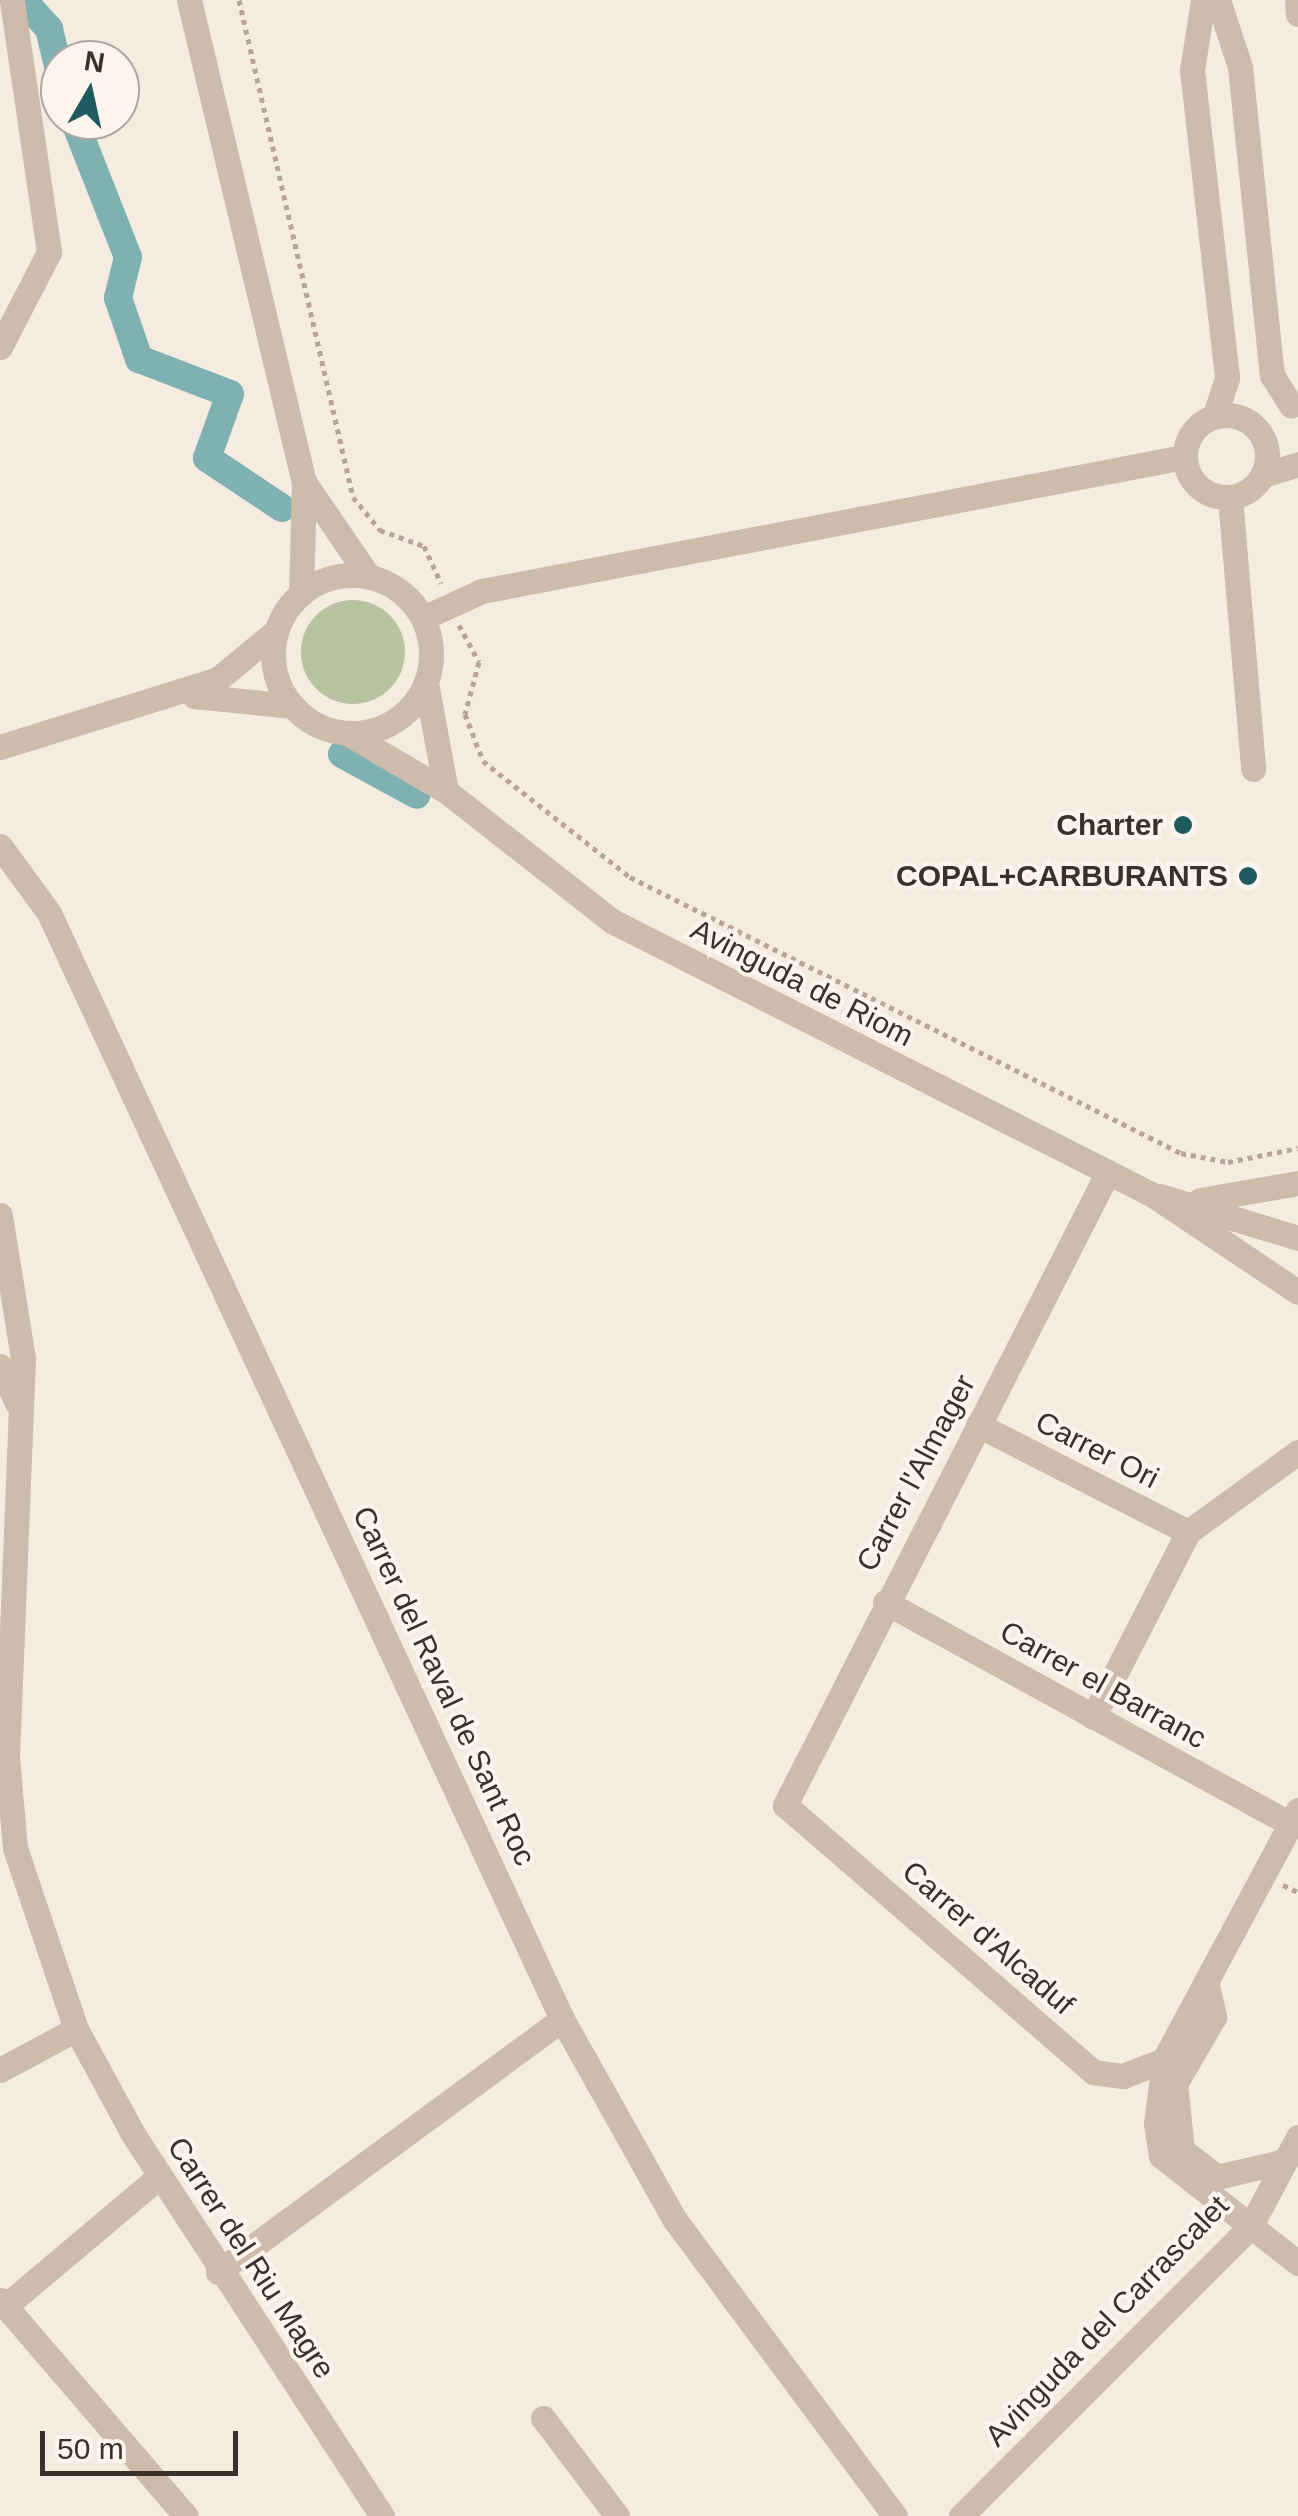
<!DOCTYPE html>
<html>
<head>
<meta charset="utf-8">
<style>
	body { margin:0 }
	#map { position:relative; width:1298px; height:2516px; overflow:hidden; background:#f4ebe1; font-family:Arial,sans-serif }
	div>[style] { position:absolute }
	.green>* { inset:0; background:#b8c4a0 }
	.round { border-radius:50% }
	.canal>* { height:28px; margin:-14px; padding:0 14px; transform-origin:14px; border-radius:14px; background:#7fb0b2 }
	.path>* { height:5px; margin-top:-2.5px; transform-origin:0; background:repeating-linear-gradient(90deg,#b9a596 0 5px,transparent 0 10px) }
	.minor>* { height:25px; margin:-12.5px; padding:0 12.5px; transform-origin:12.5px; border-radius:12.5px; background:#cdbbac }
	.minor>.ring { margin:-12.5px; padding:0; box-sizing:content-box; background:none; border:25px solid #cdbbac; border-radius:50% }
	.dots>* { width:28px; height:28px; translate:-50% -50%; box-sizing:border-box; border:5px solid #fbf5ee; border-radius:50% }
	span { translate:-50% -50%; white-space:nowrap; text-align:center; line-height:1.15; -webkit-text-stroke:8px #fbf5ee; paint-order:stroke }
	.poi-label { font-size:30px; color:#3b302b; font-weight:700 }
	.right { translate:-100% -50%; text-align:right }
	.street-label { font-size:30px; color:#3b302b }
	.north { position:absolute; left:40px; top:40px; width:100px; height:100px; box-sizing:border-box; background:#fbf5ee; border:2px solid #aea6a0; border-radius:50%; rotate:9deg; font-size:28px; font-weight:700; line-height:40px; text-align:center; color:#3b302b }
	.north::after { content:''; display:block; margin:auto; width:35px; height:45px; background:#1f5a5e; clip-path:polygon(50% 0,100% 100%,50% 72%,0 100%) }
	.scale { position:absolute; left:40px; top:2431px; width:198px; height:45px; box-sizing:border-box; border:5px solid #3b302b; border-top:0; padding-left:12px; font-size:30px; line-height:35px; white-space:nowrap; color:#3b302b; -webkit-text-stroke:8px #fbf5ee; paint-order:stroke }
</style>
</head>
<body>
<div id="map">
	<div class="green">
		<i class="round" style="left:301px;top:600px;width:104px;height:104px"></i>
	</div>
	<div class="canal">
		<i style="left:23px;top:0;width:39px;rotate:48deg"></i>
		<i style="left:49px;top:29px;width:46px;rotate:76.3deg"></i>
		<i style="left:74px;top:120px;width:147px;rotate:68.5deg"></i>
		<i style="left:128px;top:257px;width:42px;rotate:103.7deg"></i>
		<i style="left:118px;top:298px;width:65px;rotate:71deg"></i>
		<i style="left:139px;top:359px;width:97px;rotate:21deg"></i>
		<i style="left:230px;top:394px;width:68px;rotate:109.8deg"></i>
		<i style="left:207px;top:458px;width:90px;rotate:33.7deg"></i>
		<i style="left:342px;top:754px;width:85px;rotate:28.7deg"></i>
	</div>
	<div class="path">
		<i style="left:239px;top:0;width:510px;rotate:77.08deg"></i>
		<i style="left:353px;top:497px;width:43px;rotate:50.7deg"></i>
		<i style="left:380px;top:530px;width:47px;rotate:20deg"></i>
		<i style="left:424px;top:546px;width:41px;rotate:65.3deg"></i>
		<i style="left:459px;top:625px;width:42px;rotate:61.6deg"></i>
		<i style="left:479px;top:662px;width:54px;rotate:105.1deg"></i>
		<i style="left:465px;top:714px;width:50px;rotate:69deg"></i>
		<i style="left:483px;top:761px;width:187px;rotate:38.3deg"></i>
		<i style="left:630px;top:877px;width:616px;rotate:26.61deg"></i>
		<i style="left:1181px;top:1153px;width:48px;rotate:10.8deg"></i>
		<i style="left:1228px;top:1162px;width:71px;rotate:-11.3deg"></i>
		<i style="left:1283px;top:1885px;width:17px;rotate:25deg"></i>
	</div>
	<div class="minor">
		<i style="left:189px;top:0;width:496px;rotate:76.6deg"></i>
		<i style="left:304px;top:482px;width:112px;rotate:91.5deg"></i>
		<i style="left:1203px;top:0;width:71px;rotate:98.9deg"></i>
		<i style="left:1192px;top:70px;width:310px;rotate:83.5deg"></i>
		<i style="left:1227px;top:378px;width:40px;rotate:108deg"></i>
		<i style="left:1218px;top:0;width:71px;rotate:71.8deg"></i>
		<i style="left:1240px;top:67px;width:310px;rotate:84.1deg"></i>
		<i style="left:1272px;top:375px;width:36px;rotate:58deg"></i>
		<i style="left:1297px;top:0;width:14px;rotate:86deg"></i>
		<i style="left:0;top:347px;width:107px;rotate:-62.7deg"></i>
		<i style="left:49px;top:252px;width:255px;rotate:-98.4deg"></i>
		<i class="ring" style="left:1185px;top:415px;width:57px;height:57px"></i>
		<i style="left:1263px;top:475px;width:37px;rotate:-17deg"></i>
		<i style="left:304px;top:482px;width:115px;rotate:55.6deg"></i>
		<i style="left:1230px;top:498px;width:272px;rotate:85.1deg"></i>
		<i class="ring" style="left:273px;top:575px;width:133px;height:133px"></i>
		<i style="left:423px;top:618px;width:65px;rotate:-24.6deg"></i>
		<i style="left:482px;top:591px;width:715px;rotate:-10.81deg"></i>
		<i style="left:426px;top:683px;width:110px;rotate:79.5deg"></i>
		<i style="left:194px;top:696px;width:99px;rotate:5.8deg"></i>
		<i style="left:347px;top:733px;width:115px;rotate:30.4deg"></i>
		<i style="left:446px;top:791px;width:211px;rotate:38.1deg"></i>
		<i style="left:612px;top:921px;width:606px;rotate:26.86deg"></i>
		<i style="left:1153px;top:1195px;width:174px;rotate:33.8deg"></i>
		<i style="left:0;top:747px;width:228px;rotate:-17.3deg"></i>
		<i style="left:218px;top:679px;width:75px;rotate:-39.6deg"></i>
		<i style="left:0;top:846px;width:83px;rotate:53.8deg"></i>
		<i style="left:49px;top:913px;width:1219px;rotate:65.12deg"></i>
		<i style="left:562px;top:2019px;width:231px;rotate:60.7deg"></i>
		<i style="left:675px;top:2220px;width:369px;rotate:53.4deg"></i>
		<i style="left:1108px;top:1172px;width:711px;rotate:117.03deg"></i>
		<i style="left:785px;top:1805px;width:408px;rotate:40.9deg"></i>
		<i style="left:1093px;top:2072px;width:30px;rotate:8deg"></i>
		<i style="left:1123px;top:2076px;width:44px;rotate:-21.3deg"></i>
		<i style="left:1160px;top:1196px;width:144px;rotate:16.9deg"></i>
		<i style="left:1200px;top:1200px;width:99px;rotate:-9.8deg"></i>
		<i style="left:0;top:1215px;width:145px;rotate:80.9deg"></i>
		<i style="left:23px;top:1358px;width:399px;rotate:92.3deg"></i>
		<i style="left:7px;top:1757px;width:91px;rotate:85deg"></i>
		<i style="left:15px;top:1848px;width:191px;rotate:71.4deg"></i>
		<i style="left:76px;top:2029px;width:119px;rotate:61.5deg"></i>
		<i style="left:133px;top:2134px;width:456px;rotate:56.9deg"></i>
		<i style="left:0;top:1366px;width:41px;rotate:65.3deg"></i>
		<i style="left:978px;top:1425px;width:236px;rotate:27deg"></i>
		<i style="left:885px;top:1602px;width:462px;rotate:28.7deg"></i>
		<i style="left:1093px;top:1717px;width:208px;rotate:-62.8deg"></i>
		<i style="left:1188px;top:1532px;width:136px;rotate:-36deg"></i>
		<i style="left:1298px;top:1810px;width:284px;rotate:118.2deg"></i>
		<i style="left:1164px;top:2060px;width:64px;rotate:97.1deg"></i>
		<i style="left:1156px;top:2124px;width:32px;rotate:81deg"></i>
		<i style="left:1161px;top:2156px;width:174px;rotate:38deg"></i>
		<i style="left:1206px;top:1981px;width:37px;rotate:77deg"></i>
		<i style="left:1214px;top:2017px;width:78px;rotate:120.2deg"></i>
		<i style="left:1175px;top:2084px;width:66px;rotate:83.9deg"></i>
		<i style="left:1182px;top:2150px;width:44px;rotate:37.6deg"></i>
		<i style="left:1217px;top:2177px;width:70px;rotate:-13.2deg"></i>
		<i style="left:0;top:2070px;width:86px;rotate:-28.3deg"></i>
		<i style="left:218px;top:2272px;width:427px;rotate:-36.3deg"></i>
		<i style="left:0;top:2300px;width:285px;rotate:49.3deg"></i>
		<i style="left:9px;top:2303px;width:197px;rotate:-40.1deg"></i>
		<i style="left:543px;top:2418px;width:123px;rotate:52.9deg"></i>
		<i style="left:961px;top:2516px;width:409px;rotate:-45deg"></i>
		<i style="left:1250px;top:2227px;width:102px;rotate:-61.9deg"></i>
	</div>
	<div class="dots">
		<i style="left:1183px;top:825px;background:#1f5a5e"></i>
		<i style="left:1248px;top:876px;background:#1f5a5e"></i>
	</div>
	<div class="poi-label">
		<span class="right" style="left:1163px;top:825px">Charter</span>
		<span class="right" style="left:1228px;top:876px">COPAL+CARBURANTS</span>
	</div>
	<div class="street-label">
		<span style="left:802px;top:983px;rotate:27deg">Avinguda de Riom</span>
		<span style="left:1097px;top:1450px;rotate:27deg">Carrer Ori</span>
		<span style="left:916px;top:1473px;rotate:-62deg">Carrer l'Almager</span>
		<span style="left:1103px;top:1685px;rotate:29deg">Carrer el Barranc</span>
		<span style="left:444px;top:1686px;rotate:65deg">Carrer del Raval de Sant Roc</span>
		<span style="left:988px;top:1938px;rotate:41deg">Carrer d'Alcaduf</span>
		<span style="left:251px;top:2258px;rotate:57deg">Carrer del Riu Magre</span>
		<span style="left:1107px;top:2321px;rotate:-46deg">Avinguda del Carrascalet</span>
	</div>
	<div class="north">N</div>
	<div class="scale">50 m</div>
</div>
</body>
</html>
